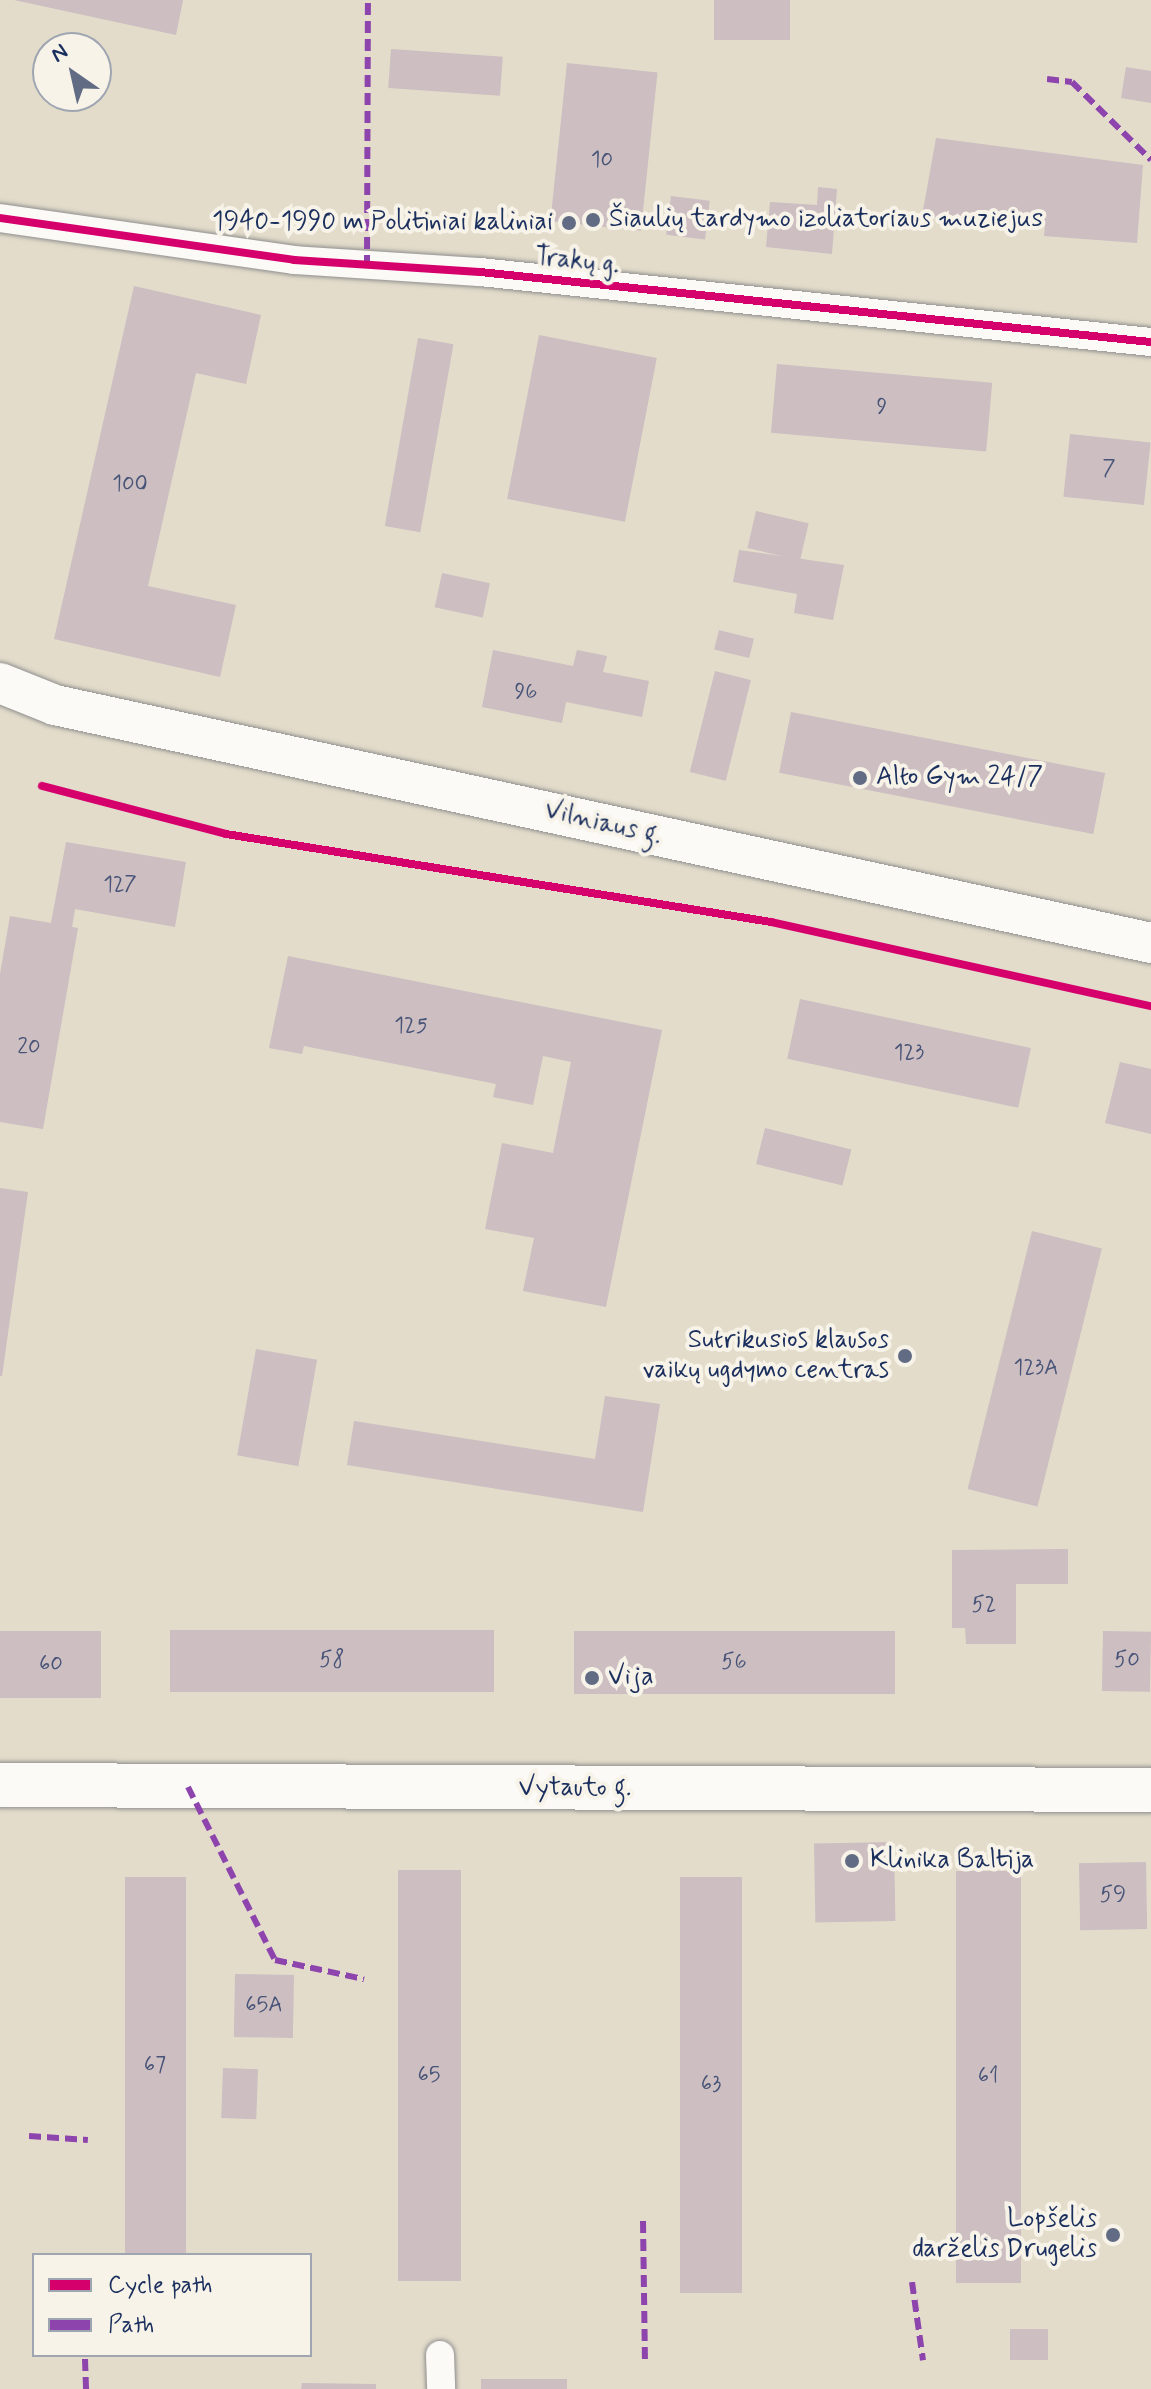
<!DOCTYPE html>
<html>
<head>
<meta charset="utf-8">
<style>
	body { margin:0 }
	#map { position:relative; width:1151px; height:2389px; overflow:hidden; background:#e3dccb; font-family:Mynerve,sans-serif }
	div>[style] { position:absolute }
	.building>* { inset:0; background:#ccbec1; transform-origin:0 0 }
	.roads { filter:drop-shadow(0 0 2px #8f8f8e) drop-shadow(0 0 2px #8f8f8e) }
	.minor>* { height:28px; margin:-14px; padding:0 14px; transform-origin:14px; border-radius:14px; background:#fbfaf7 }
	.secondary>* { height:40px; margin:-20px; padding:0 20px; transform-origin:20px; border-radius:20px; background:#fbfaf7 }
	.trunk>* { height:44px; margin:-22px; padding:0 22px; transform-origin:22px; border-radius:22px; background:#fbfaf7 }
	.quiet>* { height:6px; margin-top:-3px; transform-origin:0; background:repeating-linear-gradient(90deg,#8e44ad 0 12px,transparent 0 18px) }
	.cycleway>* { height:8px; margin:-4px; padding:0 4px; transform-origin:4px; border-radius:4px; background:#d6006c }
	.dots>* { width:22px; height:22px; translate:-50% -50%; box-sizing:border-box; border:4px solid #f7f3e8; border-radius:50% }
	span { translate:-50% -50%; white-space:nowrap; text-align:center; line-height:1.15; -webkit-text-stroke:8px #f7f3e8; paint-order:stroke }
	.number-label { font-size:22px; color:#475377 }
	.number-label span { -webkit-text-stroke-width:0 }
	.poi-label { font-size:26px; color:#1b2f5e }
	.left { translate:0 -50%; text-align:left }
	.right { translate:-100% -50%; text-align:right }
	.street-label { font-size:26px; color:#1b2f5e }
	.legend { position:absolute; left:32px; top:2253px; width:280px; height:104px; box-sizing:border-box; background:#f7f3e8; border:2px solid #9fa5b1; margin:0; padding:10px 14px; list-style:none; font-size:24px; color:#1b2f5e }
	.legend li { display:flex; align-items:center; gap:16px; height:40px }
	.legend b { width:40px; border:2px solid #9fa5b1 }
	.north { position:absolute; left:32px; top:32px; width:80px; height:80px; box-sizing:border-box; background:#f7f3e8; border:2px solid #9fa5b1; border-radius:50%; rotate:326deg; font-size:22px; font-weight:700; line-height:32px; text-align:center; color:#1b2f5e }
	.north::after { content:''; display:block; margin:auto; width:28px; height:36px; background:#616c84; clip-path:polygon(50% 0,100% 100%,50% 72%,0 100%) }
</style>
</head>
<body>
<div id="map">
	<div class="building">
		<i style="clip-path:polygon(14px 0,183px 0,176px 35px)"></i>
		<i style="left:714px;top:0;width:76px;height:40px"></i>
		<i style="left:391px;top:49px;width:112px;height:39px;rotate:4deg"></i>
		<i style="left:567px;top:63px;width:91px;height:159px;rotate:6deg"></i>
		<i style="clip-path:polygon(1126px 67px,1151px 71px,1151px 103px,1121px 98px)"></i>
		<i style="clip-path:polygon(936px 138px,1143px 165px,1137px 243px,1044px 236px,1045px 225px,922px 216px)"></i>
		<i style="clip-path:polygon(818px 187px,837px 189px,832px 254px,766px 247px,770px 202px,817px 205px)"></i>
		<i style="left:671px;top:196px;width:39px;height:39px;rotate:7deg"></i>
		<i style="clip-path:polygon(134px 286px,261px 315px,246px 384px,196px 373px,148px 586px,236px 605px,220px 677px,54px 639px)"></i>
		<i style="left:539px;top:335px;width:120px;height:167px;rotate:11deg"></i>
		<i style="left:418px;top:338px;width:36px;height:191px;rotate:10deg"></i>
		<i style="left:777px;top:364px;width:216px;height:69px;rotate:5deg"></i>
		<i style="left:1070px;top:434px;width:81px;height:63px;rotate:6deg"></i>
		<i style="left:756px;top:511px;width:54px;height:38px;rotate:13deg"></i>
		<i style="clip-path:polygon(739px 550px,844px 565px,833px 620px,794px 613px,797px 594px,733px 582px)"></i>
		<i style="left:442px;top:573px;width:49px;height:35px;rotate:12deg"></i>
		<i style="left:719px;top:630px;width:36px;height:20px;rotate:14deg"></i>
		<i style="clip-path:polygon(493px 650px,573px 666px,577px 650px,607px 656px,603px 672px,649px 681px,642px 717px,566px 702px,562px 723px,482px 707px)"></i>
		<i style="left:715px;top:671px;width:37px;height:104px;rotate:14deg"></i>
		<i style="left:791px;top:712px;width:320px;height:62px;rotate:11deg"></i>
		<i style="clip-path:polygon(66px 842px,186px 862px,175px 927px,75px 909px,72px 927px,78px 928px,43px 1129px,0 1122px,0 974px,10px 916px,51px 923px)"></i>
		<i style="clip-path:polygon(288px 956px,662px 1030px,606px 1307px,523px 1291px,534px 1238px,485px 1229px,502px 1143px,553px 1153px,571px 1062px,543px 1056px,533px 1105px,493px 1097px,496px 1084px,304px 1046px,302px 1054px,269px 1048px)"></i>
		<i style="left:800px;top:999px;width:236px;height:61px;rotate:12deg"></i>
		<i style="clip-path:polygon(1120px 1062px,1151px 1069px,1151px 1134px,1105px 1123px)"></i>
		<i style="left:765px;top:1128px;width:89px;height:37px;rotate:14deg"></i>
		<i style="clip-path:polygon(0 1188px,28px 1192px,2px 1376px,0 1376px)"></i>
		<i style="left:1032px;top:1231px;width:72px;height:266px;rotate:14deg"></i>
		<i style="left:256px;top:1349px;width:62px;height:108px;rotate:10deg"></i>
		<i style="clip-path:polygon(605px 1396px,660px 1404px,643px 1512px,347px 1465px,354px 1421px,595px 1459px)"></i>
		<i style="clip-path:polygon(1068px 1549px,1068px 1584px,1016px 1584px,1016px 1644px,966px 1644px,965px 1628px,952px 1628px,952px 1550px)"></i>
		<i style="left:170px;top:1630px;width:324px;height:62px"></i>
		<i style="left:0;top:1631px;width:101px;height:67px"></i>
		<i style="left:574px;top:1631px;width:321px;height:63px"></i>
		<i style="left:1103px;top:1631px;width:48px;height:60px;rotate:1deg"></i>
		<i style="left:894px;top:1842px;width:79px;height:80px;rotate:89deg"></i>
		<i style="left:1146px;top:1862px;width:67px;height:67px;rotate:89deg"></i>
		<i style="left:398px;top:1870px;width:63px;height:411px"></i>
		<i style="left:956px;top:1871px;width:65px;height:412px"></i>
		<i style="left:186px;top:1877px;width:378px;height:61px;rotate:90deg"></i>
		<i style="left:680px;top:1877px;width:62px;height:416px"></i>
		<i style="left:235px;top:1974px;width:59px;height:63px;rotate:1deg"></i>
		<i style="left:223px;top:2068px;width:35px;height:50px;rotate:2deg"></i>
		<i style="left:1010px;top:2329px;width:38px;height:31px"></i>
		<i style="left:481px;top:2379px;width:86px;height:10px"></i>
		<i style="clip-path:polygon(302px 2383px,376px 2384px,376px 2389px,301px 2389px)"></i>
	</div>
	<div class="roads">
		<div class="minor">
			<i style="left:0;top:218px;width:297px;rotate:8.1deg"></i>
			<i style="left:294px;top:260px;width:186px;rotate:3.7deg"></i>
			<i style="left:480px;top:272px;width:675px;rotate:5.96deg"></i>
			<i style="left:440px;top:2355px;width:34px;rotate:88deg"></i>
		</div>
		<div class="secondary">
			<i style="left:0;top:683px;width:59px;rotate:21.8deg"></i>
			<i style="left:55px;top:705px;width:1122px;rotate:12.25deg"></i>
		</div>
		<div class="trunk">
			<i style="left:0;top:1785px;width:1151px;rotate:0.25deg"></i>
		</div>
	</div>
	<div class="quiet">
		<i style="left:1047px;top:79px;width:25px;rotate:7deg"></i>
		<i style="left:1072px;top:82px;width:111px;rotate:44.6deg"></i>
		<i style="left:367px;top:267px;width:267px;rotate:-89.8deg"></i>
		<i style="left:188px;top:1787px;width:194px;rotate:63.3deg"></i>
		<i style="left:275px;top:1960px;width:91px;rotate:12.1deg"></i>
		<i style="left:29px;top:2136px;width:59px;rotate:3.9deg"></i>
		<i style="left:643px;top:2221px;width:138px;rotate:89.2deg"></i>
		<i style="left:912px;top:2282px;width:79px;rotate:82deg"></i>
		<i style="left:85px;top:2359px;width:30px;rotate:88deg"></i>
	</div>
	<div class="cycleway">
		<i style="left:0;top:218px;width:297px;rotate:8.1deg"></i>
		<i style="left:294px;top:260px;width:186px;rotate:3.7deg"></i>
		<i style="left:480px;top:272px;width:675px;rotate:5.96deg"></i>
		<i style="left:42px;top:786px;width:190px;rotate:14.6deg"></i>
		<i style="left:226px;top:834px;width:552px;rotate:9.17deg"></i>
		<i style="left:771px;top:922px;width:389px;rotate:12.5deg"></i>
	</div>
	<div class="dots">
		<i style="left:593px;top:220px;background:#616c84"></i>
		<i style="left:569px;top:223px;background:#616c84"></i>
		<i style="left:860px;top:778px;background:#616c84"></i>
		<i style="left:905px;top:1356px;background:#616c84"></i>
		<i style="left:592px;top:1678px;background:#616c84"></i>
		<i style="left:852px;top:1861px;background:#616c84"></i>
		<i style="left:1113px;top:2235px;background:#616c84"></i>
	</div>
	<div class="number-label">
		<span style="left:602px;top:161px">10</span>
		<span style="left:882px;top:408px">9</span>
		<span style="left:1109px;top:470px">7</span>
		<span style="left:130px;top:485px">100</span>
		<span style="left:526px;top:693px">96</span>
		<span style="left:120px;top:886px">127</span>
		<span style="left:411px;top:1027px">125</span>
		<span style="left:29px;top:1048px">20</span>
		<span style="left:909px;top:1054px">123</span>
		<span style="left:1036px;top:1369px">123A</span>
		<span style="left:984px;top:1606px">52</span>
		<span style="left:332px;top:1661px">58</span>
		<span style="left:1127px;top:1661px">50</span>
		<span style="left:734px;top:1663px">56</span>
		<span style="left:51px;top:1665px">60</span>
		<span style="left:1113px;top:1896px">59</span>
		<span style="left:264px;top:2006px">65A</span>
		<span style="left:155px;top:2066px">67</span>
		<span style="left:429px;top:2076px">65</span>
		<span style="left:988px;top:2077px">61</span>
		<span style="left:711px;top:2085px">63</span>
	</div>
	<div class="poi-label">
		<span class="left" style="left:609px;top:220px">Šiaulių tardymo izoliatoriaus muziejus</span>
		<span class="right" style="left:553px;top:223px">1940-1990 m Politiniai kaliniai</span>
		<span class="left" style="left:876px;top:778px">Alto Gym 24/7</span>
		<span class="right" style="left:889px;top:1356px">Sutrikusios klausos<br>vaikų ugdymo centras</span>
		<span class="left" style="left:608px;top:1678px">Vija</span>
		<span class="left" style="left:870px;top:1861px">Klinika Baltija</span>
		<span class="right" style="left:1097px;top:2235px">Lopšelis<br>darželis Drugelis</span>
	</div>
	<div class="street-label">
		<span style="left:577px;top:262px;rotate:6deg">Trakų g.</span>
		<span style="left:603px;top:824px;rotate:13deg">Vilniaus g.</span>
		<span style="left:575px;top:1789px">Vytauto g.</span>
	</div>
	<ul class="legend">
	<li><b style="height:10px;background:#d6006c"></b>Cycle path</li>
	<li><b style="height:10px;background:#8e44ad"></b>Path</li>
	</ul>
	<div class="north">N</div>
</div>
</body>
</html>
